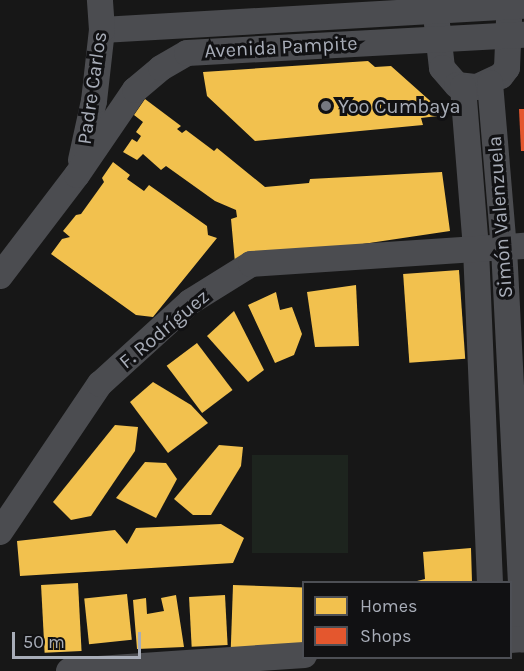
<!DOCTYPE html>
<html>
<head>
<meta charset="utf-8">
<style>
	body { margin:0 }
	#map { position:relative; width:524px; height:671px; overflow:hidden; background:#171717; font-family:Karla,sans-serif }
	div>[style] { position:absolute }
	.green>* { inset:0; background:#1d241e; transform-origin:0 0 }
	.homes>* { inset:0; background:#f2c14e; transform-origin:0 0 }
	.shops>* { inset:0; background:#e4572e }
	.minor>* { height:26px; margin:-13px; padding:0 13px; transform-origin:13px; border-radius:13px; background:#4b4c50 }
	.dots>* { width:16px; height:16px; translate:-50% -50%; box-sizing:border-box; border:3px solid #111113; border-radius:50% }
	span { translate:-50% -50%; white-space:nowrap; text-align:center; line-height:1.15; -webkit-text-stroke:6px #111113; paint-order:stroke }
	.street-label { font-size:20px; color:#a8adb8 }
	.poi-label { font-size:20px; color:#a8adb8 }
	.left { translate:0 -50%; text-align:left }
	.legend { position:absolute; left:302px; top:581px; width:210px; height:78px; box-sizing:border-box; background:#111113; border:2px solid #4d4f55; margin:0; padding:8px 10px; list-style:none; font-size:18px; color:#a8adb8 }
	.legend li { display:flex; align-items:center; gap:12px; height:30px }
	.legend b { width:30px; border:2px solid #4d4f55 }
	.scale { position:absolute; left:12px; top:632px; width:129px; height:27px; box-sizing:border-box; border:3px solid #a8adb8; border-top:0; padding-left:8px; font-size:18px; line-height:21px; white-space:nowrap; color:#a8adb8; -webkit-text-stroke:4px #111113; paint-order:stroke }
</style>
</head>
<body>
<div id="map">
	<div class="green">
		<i style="left:348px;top:455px;width:98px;height:96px;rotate:90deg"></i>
	</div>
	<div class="homes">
		<i style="clip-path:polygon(368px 61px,375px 67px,391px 66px,446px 115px,421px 118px,423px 125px,255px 141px,207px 96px,203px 72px)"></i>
		<i style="clip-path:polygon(145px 99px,181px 126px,177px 129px,182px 133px,186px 130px,214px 151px,217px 148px,265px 187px,309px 183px,310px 179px,442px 172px,450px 231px,235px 263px,231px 219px,237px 217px,236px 210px,215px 201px,166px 166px,161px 170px,143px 154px,137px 160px,123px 152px,132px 139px,137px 142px,141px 136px,136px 132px,143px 122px,134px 115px)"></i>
		<i style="clip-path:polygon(113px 162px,130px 175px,127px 179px,144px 191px,149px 185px,207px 226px,208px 235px,217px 238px,153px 317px,136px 315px,51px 254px,62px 239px,70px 237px,63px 231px,76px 215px,81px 214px,104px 182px,102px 178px)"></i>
		<i style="left:459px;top:270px;width:89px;height:56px;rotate:86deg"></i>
		<i style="clip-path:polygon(356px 285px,359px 346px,315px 347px,307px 292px)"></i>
		<i style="clip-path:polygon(276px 292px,280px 310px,292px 307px,302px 334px,294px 355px,275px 363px,248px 305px)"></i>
		<i style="clip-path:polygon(234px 311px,264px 370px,248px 382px,207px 336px)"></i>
		<i style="left:197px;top:343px;width:59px;height:38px;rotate:53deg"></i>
		<i style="clip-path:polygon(153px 382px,191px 405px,208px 423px,168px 453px,130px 402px)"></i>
		<i style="clip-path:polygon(115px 425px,138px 427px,135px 451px,91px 516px,71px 520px,53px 502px)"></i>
		<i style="clip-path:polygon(219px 445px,243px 447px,241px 466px,211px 515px,193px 515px,174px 499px)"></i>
		<i style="clip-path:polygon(145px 462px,166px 463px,177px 479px,156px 518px,116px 498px)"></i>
		<i style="clip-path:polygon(221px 524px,244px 538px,233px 563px,20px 576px,17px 541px,115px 530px,127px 544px,136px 528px)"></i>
		<i style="clip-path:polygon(471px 548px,472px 582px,413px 582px,425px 579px,423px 552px)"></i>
		<i style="left:78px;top:583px;width:68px;height:37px;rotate:87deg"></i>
		<i style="left:233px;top:585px;width:71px;height:66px;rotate:2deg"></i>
		<i style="left:127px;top:594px;width:46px;height:43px;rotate:84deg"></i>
		<i style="clip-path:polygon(176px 595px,184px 647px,137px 649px,133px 600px,146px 598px,147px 614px,164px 611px,161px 598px)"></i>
		<i style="left:225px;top:595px;width:50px;height:36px;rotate:87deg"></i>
	</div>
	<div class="shops">
		<i style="clip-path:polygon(519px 109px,524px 109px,524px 151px,521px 151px)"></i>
	</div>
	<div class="minor">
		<i style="left:437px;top:24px;width:44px;rotate:83.5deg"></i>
		<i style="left:442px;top:68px;width:23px;rotate:49deg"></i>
		<i style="left:457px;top:85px;width:20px;rotate:6deg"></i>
		<i style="left:477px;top:87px;width:26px;rotate:-25deg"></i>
		<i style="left:501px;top:76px;width:10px;rotate:-53deg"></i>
		<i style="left:507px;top:68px;width:48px;rotate:-87.6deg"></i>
		<i style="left:102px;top:30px;width:423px;rotate:-3.3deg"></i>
		<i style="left:490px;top:83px;width:166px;rotate:85.2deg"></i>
		<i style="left:504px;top:248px;width:392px;rotate:87.1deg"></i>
		<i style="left:524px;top:639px;width:14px;rotate:176deg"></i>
		<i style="left:463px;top:87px;width:163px;rotate:85.4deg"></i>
		<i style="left:476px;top:249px;width:333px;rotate:87.6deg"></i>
		<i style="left:81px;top:160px;width:60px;rotate:-77.6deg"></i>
		<i style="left:94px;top:101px;width:71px;rotate:-83.6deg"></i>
		<i style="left:102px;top:30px;width:30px;rotate:-94deg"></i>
		<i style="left:0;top:276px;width:127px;rotate:-52.7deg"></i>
		<i style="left:77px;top:175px;width:103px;rotate:-55.7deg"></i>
		<i style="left:135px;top:90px;width:34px;rotate:-40deg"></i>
		<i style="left:161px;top:68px;width:30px;rotate:-30deg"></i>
		<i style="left:187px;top:53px;width:337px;rotate:-3.1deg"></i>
		<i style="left:0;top:532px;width:179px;rotate:-56deg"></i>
		<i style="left:100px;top:384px;width:122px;rotate:-42.3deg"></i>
		<i style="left:190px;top:302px;width:72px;rotate:-31.9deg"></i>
		<i style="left:251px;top:264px;width:274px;rotate:-3.8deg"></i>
		<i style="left:69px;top:671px;width:236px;rotate:-3.9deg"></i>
	</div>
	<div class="dots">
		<i style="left:326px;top:106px;background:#757880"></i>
	</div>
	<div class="street-label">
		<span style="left:281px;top:47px;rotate:-3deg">Avenida Pampite</span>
		<span style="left:92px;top:88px;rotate:-82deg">Padre Carlos</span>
		<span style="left:500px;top:217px;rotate:-94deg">Simón Valenzuela</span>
		<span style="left:164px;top:329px;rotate:-40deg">F. Rodríguez</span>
	</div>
	<div class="poi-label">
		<span class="left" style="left:338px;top:106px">Yoo Cumbaya</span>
	</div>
	<ul class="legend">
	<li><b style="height:16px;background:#f2c14e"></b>Homes</li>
	<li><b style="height:16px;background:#e4572e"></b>Shops</li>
	</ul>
	<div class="scale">50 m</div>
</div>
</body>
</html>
